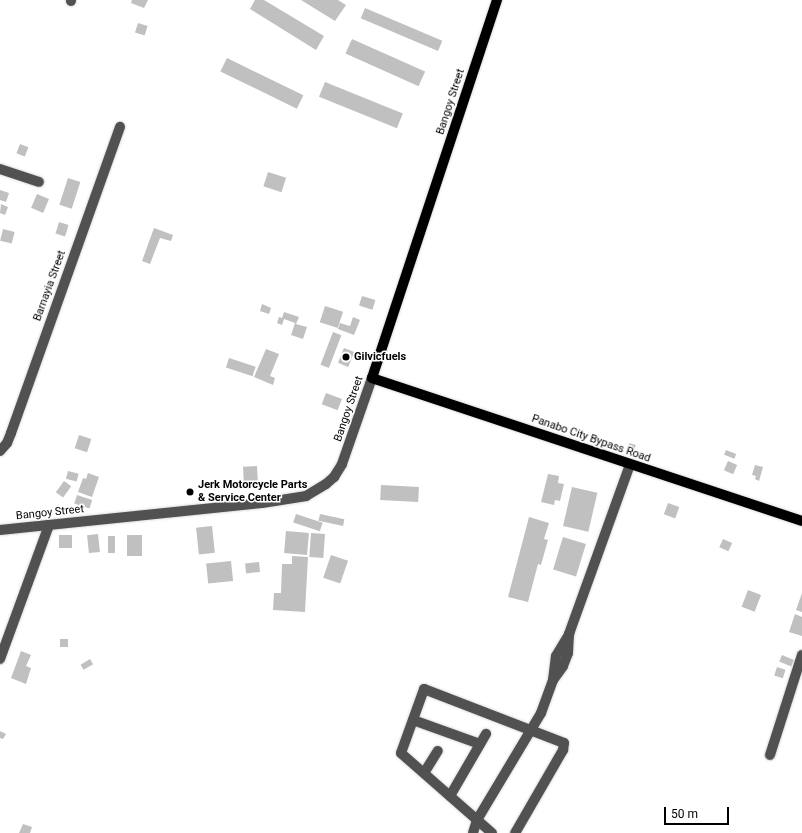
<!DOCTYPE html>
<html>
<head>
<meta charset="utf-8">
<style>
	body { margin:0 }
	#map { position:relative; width:802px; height:833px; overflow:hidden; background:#fff; font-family:Roboto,sans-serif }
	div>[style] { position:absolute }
	.building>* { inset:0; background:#c0c0c0; transform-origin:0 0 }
	.roads { filter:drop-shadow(0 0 1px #dbdbdb) drop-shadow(0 0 1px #dbdbdb) }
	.minor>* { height:10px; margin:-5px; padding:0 5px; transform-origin:5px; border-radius:5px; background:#515151 }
	.major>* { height:10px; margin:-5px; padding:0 5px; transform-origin:5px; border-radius:5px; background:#000 }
	.dots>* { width:11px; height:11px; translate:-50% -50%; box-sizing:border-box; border:2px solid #fff; border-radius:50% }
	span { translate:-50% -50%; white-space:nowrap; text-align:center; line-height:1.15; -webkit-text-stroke:3px #fff; paint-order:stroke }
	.street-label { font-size:11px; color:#000 }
	.poi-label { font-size:11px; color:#000; font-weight:700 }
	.left { translate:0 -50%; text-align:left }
	.scale { position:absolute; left:664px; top:807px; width:65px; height:18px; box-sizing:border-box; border:2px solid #000; border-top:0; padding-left:5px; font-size:12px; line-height:14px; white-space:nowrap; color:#000; -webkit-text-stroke:3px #fff; paint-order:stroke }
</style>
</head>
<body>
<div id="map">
	<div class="building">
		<i style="clip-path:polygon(132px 0,148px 0,144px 8px,131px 3px)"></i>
		<i style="clip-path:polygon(255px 0,264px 0,324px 36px,316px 50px,250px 9px)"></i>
		<i style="clip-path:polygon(301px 0,338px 0,346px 5px,335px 21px)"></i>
		<i style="left:365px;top:8px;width:84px;height:11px;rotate:23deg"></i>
		<i style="left:138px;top:23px;width:10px;height:10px;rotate:17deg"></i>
		<i style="left:352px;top:39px;width:80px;height:16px;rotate:24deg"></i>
		<i style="left:227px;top:58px;width:85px;height:15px;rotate:26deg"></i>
		<i style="left:325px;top:82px;width:84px;height:16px;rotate:22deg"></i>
		<i style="left:20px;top:144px;width:9px;height:10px;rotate:21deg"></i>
		<i style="left:268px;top:172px;width:19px;height:15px;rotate:18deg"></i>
		<i style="left:68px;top:178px;width:13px;height:28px;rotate:18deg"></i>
		<i style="clip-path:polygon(0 190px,9px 193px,6px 202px,0 200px)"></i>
		<i style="left:37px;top:194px;width:13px;height:15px;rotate:23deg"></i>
		<i style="clip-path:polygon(1px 204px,8px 207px,5px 215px,0 213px)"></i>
		<i style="left:59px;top:222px;width:10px;height:12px;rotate:17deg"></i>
		<i style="clip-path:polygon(154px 228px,173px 235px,171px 241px,160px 238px,150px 264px,142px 261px)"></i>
		<i style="left:3px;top:229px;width:12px;height:12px;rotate:14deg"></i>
		<i style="left:362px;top:296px;width:14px;height:10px;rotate:17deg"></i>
		<i style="clip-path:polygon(262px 304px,271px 308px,269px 314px,260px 311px)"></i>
		<i style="left:325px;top:306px;width:19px;height:17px;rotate:18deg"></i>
		<i style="clip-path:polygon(284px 312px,299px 317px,296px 324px,307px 327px,303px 339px,291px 335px,295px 323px,284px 319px,282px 325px,277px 323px,279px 317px,282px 318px)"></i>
		<i style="clip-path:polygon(353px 317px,360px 320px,354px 335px,338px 329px,340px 323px,350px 326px)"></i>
		<i style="left:333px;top:332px;width:9px;height:35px;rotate:21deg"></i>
		<i style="left:344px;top:348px;width:11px;height:16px;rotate:22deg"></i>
		<i style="clip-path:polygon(266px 349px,279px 354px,270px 376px,275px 378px,273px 385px,254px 377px)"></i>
		<i style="left:229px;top:358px;width:28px;height:10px;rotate:18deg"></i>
		<i style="left:326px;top:393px;width:17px;height:12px;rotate:21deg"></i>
		<i style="left:79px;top:435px;width:13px;height:14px;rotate:18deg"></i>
		<i style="left:629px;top:443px;width:7px;height:7px;rotate:16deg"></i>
		<i style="left:726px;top:450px;width:11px;height:5px;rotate:22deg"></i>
		<i style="left:728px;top:461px;width:10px;height:10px;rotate:24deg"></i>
		<i style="clip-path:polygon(755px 465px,763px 467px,759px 481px,755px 479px,756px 476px,752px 475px)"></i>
		<i style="left:257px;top:466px;width:21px;height:14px;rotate:87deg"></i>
		<i style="left:68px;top:471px;width:11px;height:8px;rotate:15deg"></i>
		<i style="clip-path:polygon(88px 473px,99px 477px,92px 497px,78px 492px,83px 478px,86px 479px)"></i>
		<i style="clip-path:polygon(548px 474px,559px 476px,558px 483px,564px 484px,560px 501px,555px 500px,554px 505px,541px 502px)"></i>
		<i style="left:64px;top:481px;width:9px;height:14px;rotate:36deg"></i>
		<i style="left:381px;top:485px;width:38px;height:15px;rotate:3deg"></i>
		<i style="left:572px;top:487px;width:26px;height:40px;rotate:13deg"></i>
		<i style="left:77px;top:495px;width:16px;height:9px;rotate:18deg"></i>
		<i style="left:668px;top:503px;width:12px;height:12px;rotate:20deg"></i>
		<i style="left:296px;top:514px;width:28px;height:9px;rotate:18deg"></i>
		<i style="left:320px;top:514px;width:25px;height:7px;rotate:12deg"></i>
		<i style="clip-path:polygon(529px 517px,549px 523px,544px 539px,548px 540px,541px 565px,538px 564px,528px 602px,508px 597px)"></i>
		<i style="left:212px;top:526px;width:27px;height:16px;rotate:84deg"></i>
		<i style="left:286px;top:531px;width:23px;height:22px;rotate:5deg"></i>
		<i style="left:311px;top:533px;width:14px;height:24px;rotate:4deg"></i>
		<i style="left:98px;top:534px;width:18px;height:11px;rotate:84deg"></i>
		<i style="left:59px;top:535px;width:13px;height:13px"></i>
		<i style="left:127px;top:535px;width:15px;height:21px"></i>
		<i style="left:108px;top:536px;width:7px;height:17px"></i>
		<i style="left:563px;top:537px;width:24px;height:34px;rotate:17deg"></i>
		<i style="left:723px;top:539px;width:10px;height:9px;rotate:24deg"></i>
		<i style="left:331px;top:555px;width:18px;height:24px;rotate:19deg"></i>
		<i style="clip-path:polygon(292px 556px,308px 557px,305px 612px,273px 610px,274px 593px,281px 593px,282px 564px,292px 564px)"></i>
		<i style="left:231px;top:561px;width:20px;height:25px;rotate:84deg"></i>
		<i style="left:259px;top:562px;width:10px;height:14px;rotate:84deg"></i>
		<i style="left:748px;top:590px;width:14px;height:18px;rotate:21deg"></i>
		<i style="clip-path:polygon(802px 593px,802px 612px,796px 610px)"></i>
		<i style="clip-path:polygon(795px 614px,802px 617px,802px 636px,789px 632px)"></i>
		<i style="left:60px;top:639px;width:8px;height:8px"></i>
		<i style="clip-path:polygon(21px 651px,31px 655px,26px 666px,31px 668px,26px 684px,11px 678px)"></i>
		<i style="left:782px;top:655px;width:13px;height:7px;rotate:23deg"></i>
		<i style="left:90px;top:659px;width:6px;height:11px;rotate:59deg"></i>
		<i style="left:777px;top:667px;width:9px;height:9px;rotate:18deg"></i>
		<i style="clip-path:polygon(0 731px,6px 734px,3px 739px,0 738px)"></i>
		<i style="clip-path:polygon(23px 824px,32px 827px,30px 833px,19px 833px)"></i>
	</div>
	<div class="roads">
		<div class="minor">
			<i style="left:71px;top:1px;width:1px;rotate:-90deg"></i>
			<i style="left:0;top:169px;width:41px;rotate:18.4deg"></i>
			<i style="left:0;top:451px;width:11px;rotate:-49deg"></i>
			<i style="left:7px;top:443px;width:11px;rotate:-68deg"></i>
			<i style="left:11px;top:433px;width:325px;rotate:-70.4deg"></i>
			<i style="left:0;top:530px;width:263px;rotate:-5.9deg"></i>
			<i style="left:262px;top:503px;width:45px;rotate:-9deg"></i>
			<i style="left:306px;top:496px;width:23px;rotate:-31deg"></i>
			<i style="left:326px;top:484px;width:11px;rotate:-41deg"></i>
			<i style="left:334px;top:477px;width:15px;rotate:-58deg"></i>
			<i style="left:342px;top:464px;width:91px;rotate:-70.8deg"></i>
			<i style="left:0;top:659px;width:143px;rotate:-69.9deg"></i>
			<i style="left:553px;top:680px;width:17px;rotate:-54deg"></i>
			<i style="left:563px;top:666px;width:14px;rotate:-69deg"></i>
			<i style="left:568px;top:653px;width:19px;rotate:-87deg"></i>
			<i style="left:413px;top:720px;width:71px;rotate:19.7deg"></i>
			<i style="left:770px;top:755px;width:105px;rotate:-72.3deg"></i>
			<i style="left:424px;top:773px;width:26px;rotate:-58deg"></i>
			<i style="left:450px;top:796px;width:72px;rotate:-59.9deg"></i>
			<i style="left:473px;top:833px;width:14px;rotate:-73deg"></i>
			<i style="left:477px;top:820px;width:125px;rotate:-59.1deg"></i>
			<i style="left:541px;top:713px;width:35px;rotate:-70deg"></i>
			<i style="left:553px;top:680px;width:24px;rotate:-83deg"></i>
			<i style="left:556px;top:656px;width:26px;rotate:-59deg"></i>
			<i style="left:569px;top:634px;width:180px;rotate:-70.2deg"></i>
			<i style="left:492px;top:833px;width:121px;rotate:-138.7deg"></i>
			<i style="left:401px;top:753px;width:68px;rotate:-70.2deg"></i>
			<i style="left:424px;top:689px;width:150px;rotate:21.1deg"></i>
			<i style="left:564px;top:743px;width:7px;rotate:98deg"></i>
			<i style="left:563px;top:750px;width:96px;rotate:120deg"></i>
		</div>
		<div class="major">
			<i style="left:497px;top:0;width:398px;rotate:108.3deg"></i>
			<i style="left:372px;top:378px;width:453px;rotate:18.4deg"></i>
		</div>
	</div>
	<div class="dots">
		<i style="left:346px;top:357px;background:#000"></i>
		<i style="left:190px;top:492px;background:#000"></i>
	</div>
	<div class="street-label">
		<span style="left:451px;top:102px;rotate:-72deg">Bangoy Street</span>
		<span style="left:50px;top:286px;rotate:-70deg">Barnayia Street</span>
		<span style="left:349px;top:409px;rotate:-71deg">Bangoy Street</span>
		<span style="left:591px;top:439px;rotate:19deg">Panabo City Bypass Road</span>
		<span style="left:50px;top:513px;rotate:-6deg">Bangoy Street</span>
	</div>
	<div class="poi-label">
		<span class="left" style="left:354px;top:357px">Gilvicfuels</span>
		<span class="left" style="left:198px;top:492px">Jerk Motorcycle Parts<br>&amp; Service Center</span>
	</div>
	<div class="scale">50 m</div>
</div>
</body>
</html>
